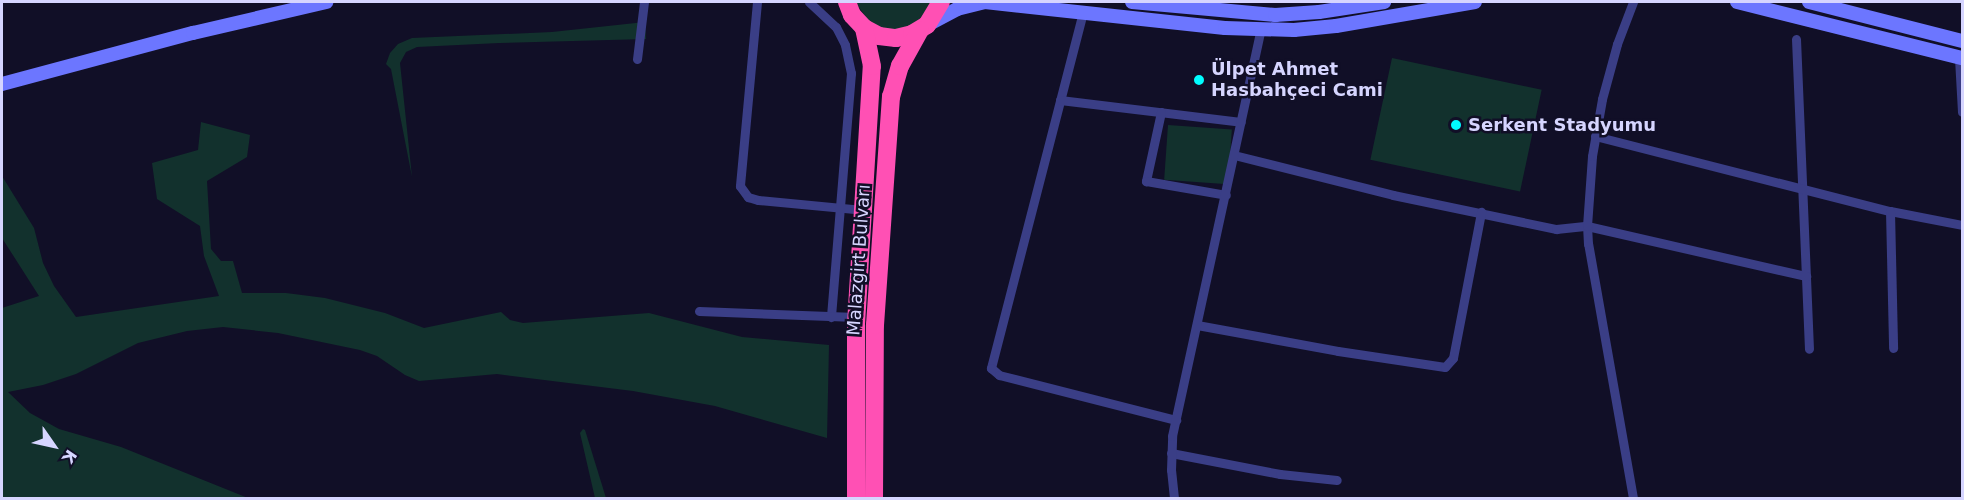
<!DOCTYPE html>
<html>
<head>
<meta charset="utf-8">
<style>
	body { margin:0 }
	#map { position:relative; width:1964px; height:500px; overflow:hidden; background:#110f27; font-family:"DejaVu Sans",sans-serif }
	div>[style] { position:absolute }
	.green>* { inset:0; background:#12312d; transform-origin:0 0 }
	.street>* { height:9px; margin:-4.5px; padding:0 4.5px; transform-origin:4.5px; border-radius:4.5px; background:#3a3e86 }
	.secondary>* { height:14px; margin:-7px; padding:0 7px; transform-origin:7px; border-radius:7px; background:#6c76ff }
	.highway>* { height:18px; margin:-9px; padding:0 9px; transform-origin:9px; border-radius:9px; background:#ff50b4 }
	.dots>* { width:16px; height:16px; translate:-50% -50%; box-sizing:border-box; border:3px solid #110f27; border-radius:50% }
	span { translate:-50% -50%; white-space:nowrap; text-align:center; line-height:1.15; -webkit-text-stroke:5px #110f27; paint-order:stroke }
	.poi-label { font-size:18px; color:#d6d5ff; font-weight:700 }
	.left { translate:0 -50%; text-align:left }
	.street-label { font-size:18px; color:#d6d5ff }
	.frame { position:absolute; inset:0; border:3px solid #d6d5ff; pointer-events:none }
	.north { position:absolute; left:24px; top:416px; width:60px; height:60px; -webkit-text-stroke:4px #110f27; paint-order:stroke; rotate:124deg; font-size:16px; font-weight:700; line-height:24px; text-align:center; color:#d6d5ff }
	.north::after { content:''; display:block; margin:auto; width:21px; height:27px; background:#d6d5ff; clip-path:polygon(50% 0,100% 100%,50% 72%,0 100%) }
</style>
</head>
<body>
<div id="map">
	<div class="green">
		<i style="clip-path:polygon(855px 2px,933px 2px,916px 24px,895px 30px,881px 28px,869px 21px)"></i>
		<i style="clip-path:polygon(645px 22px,646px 39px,499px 43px,417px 47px,406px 52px,400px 63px,412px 177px,391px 69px,386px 64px,390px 53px,398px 44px,412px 38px,552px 32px)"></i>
		<i style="left:1392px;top:58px;width:153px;height:104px;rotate:12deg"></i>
		<i style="clip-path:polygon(201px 122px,250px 135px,247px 157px,207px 181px,211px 249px,221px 261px,233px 261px,242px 293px,286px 293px,325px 298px,385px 313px,424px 328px,501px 312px,510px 320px,523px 323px,649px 313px,742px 337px,829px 345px,827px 438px,715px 406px,633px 391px,497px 374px,419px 381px,405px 375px,377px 356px,360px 350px,278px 333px,223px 327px,187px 331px,138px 343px,76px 374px,43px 385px,8px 392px,30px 413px,59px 429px,121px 447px,248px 498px,2px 498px,2px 308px,39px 296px,2px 238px,2px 176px,34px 228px,43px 263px,54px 286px,76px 317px,219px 296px,204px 256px,200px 226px,157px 199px,152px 163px,198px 150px)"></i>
		<i style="left:1168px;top:125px;width:64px;height:55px;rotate:4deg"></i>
		<i style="clip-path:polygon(583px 429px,585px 430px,606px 498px,595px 498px,580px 433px)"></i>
	</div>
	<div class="street">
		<i style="left:757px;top:2px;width:185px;rotate:95.3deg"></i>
		<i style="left:740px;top:186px;width:14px;rotate:54deg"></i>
		<i style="left:748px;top:197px;width:10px;rotate:17deg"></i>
		<i style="left:758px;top:200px;width:105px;rotate:5.4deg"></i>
		<i style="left:809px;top:2px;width:37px;rotate:43deg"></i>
		<i style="left:836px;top:27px;width:20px;rotate:63deg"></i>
		<i style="left:845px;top:45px;width:29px;rotate:78deg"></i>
		<i style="left:851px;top:73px;width:245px;rotate:94.7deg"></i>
		<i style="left:1083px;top:12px;width:368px;rotate:104.5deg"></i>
		<i style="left:991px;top:368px;width:11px;rotate:41deg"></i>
		<i style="left:999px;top:375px;width:183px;rotate:14.3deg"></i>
		<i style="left:1796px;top:39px;width:310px;rotate:87.6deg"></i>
		<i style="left:1959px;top:58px;width:54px;rotate:86.8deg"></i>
		<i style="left:637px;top:59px;width:57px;rotate:-83deg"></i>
		<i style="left:1060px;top:100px;width:182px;rotate:6.9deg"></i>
		<i style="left:1161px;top:112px;width:71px;rotate:102.3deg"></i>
		<i style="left:1146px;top:181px;width:81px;rotate:9.9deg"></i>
		<i style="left:1595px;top:136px;width:304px;rotate:14.3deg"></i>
		<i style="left:1890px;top:211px;width:73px;rotate:11deg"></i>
		<i style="left:1234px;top:155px;width:164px;rotate:14.1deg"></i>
		<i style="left:1393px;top:195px;width:167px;rotate:11.8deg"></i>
		<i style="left:1556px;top:229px;width:31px;rotate:-6deg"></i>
		<i style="left:1587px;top:226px;width:225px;rotate:12.9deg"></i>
		<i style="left:1890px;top:211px;width:137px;rotate:88.7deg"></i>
		<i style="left:699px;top:311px;width:157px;rotate:2.2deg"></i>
		<i style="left:1197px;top:325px;width:143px;rotate:10.4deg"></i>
		<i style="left:1338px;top:351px;width:108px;rotate:8.5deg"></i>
		<i style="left:1445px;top:367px;width:12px;rotate:-48deg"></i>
		<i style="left:1453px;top:358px;width:149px;rotate:-79.1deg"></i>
		<i style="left:1171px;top:453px;width:111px;rotate:10.9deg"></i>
		<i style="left:1280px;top:474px;width:57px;rotate:6deg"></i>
		<i style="left:1174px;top:498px;width:28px;rotate:-96deg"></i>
		<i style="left:1171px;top:470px;width:34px;rotate:-88deg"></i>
		<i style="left:1172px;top:436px;width:414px;rotate:-77.7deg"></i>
		<i style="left:1633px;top:498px;width:258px;rotate:-100deg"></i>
		<i style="left:1588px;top:244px;width:18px;rotate:-93deg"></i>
		<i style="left:1587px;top:226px;width:70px;rotate:-85.9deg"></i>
		<i style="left:1592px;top:156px;width:58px;rotate:-80deg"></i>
		<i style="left:1602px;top:99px;width:57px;rotate:-74.7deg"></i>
		<i style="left:1617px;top:44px;width:45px;rotate:-69.1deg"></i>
	</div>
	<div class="secondary">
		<i style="left:1132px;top:2px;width:144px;rotate:5.2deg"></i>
		<i style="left:1275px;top:15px;width:44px;rotate:-3.9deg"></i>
		<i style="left:1319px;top:12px;width:66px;rotate:-8.7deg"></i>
		<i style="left:1737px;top:2px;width:232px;rotate:14deg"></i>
		<i style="left:1809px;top:2px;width:158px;rotate:14.3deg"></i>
		<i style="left:929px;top:24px;width:32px;rotate:-28deg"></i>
		<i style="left:957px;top:9px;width:29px;rotate:-14deg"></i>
		<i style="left:985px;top:2px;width:241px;rotate:6.2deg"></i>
		<i style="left:1225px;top:28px;width:69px;rotate:1.7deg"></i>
		<i style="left:1294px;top:30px;width:42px;rotate:-5.4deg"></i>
		<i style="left:1336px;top:26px;width:141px;rotate:-9.8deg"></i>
		<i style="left:2px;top:84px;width:198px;rotate:-15deg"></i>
		<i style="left:193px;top:33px;width:137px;rotate:-13.1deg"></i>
	</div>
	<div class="highway">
		<i style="left:847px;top:2px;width:14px;rotate:69deg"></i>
		<i style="left:852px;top:15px;width:18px;rotate:47deg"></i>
		<i style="left:864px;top:28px;width:17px;rotate:28deg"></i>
		<i style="left:879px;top:36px;width:17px;rotate:7deg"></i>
		<i style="left:896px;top:38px;width:16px;rotate:-14deg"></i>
		<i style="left:912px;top:34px;width:17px;rotate:-31deg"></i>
		<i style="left:927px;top:25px;width:27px;rotate:-59deg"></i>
		<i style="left:856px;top:498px;width:174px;rotate:-90deg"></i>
		<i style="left:856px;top:324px;width:258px;rotate:-86.5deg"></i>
		<i style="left:872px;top:66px;width:39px;rotate:-102deg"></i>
		<i style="left:874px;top:498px;width:173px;rotate:-89.7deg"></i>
		<i style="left:875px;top:325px;width:229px;rotate:-86deg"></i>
		<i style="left:891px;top:97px;width:32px;rotate:-74deg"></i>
		<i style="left:900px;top:66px;width:41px;rotate:-60.9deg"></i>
	</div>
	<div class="dots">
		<i style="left:1199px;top:80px;background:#01fdff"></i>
		<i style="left:1456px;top:125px;background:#01fdff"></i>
	</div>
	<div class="poi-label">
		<span class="left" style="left:1211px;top:80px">Ülpet Ahmet<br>Hasbahçeci Cami</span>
		<span class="left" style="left:1468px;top:125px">Serkent Stadyumu</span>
	</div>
	<div class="street-label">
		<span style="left:859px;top:260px;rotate:-86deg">Malazgirt Bulvarı</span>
	</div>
	<div class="frame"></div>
	<div class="north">K</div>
</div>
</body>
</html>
